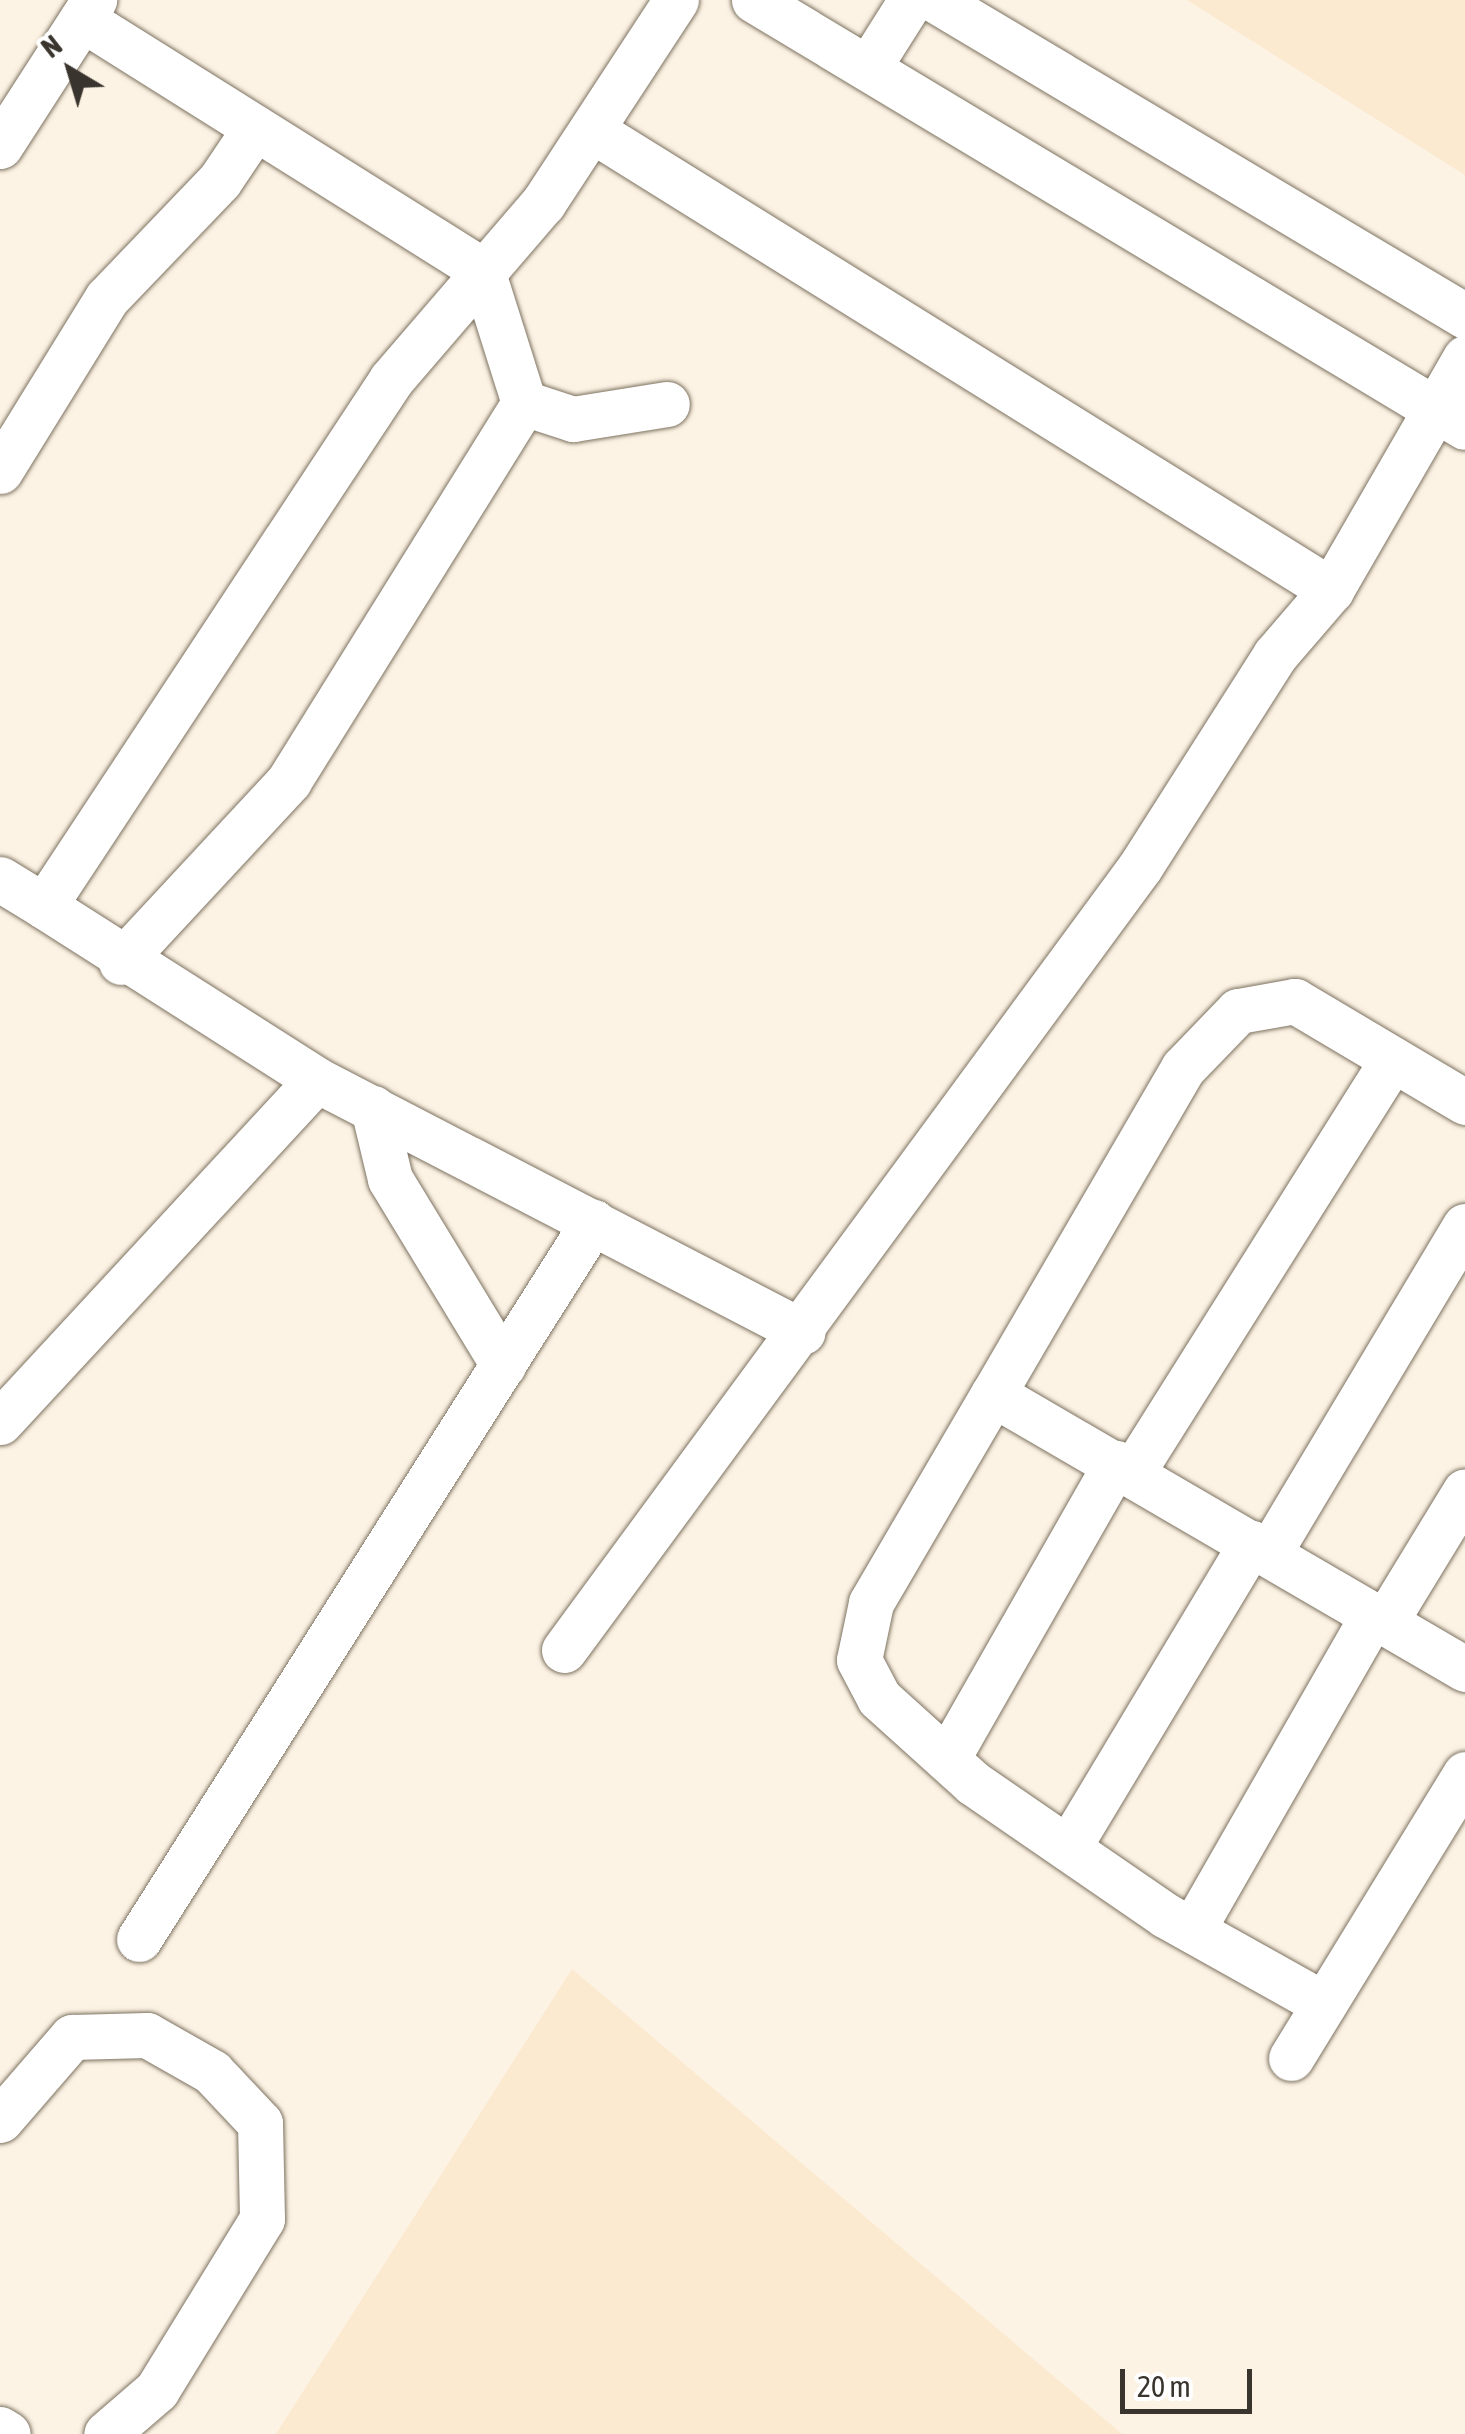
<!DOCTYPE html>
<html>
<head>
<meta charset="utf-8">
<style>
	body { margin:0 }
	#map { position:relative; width:1465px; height:2434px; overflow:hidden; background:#fdf3e4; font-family:"Asap Condensed",sans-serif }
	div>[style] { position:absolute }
	.built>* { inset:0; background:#fbe9d0 }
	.roads { filter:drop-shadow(0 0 2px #7d7261) drop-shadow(0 0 2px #7d7261) }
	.minor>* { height:45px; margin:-22.5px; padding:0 22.5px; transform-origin:22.5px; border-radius:22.5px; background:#fff }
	span { translate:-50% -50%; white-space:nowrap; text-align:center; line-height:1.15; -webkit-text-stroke:8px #fff; paint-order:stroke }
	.north { position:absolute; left:20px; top:20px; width:100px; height:100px; -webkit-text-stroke:8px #fff; paint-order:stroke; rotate:322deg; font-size:28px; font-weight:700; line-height:40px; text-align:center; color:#39342d }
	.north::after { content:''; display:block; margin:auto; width:35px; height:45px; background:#39342d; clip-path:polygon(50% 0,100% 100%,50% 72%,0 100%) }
	.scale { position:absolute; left:1120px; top:2369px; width:132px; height:45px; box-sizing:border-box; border:5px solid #39342d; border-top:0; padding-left:12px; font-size:30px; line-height:35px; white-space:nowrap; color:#39342d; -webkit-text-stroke:8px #fff; paint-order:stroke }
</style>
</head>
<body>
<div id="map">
	<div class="built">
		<i style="clip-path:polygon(1187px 0,1465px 0,1465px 175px)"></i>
		<i style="clip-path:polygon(572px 1969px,1122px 2434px,276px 2434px)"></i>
	</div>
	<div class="roads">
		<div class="minor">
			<i style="left:676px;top:0;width:243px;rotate:123.2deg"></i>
			<i style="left:543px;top:203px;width:233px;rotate:130.7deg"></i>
			<i style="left:391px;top:380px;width:630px;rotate:123.41deg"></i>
			<i style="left:44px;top:906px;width:324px;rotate:32.5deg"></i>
			<i style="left:317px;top:1080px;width:547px;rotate:27.41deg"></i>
			<i style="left:754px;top:0;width:829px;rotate:30.99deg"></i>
			<i style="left:935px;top:0;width:617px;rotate:30.8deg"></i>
			<i style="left:82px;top:19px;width:472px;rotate:32.1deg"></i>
			<i style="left:482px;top:270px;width:139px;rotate:72.5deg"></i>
			<i style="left:524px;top:403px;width:445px;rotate:121.9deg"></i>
			<i style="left:289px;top:781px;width:247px;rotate:132.9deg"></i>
			<i style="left:868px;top:68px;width:80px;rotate:-57.7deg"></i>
			<i style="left:595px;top:132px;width:867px;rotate:31.89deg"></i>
			<i style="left:0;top:146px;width:174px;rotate:-57.2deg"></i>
			<i style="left:524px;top:403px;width:52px;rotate:18.1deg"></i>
			<i style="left:573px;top:419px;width:95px;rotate:-9.1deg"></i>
			<i style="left:0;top:471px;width:203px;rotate:-58.3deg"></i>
			<i style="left:107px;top:298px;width:163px;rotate:-46.2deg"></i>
			<i style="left:220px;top:180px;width:63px;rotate:-56.1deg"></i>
			<i style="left:0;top:879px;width:52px;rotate:31.5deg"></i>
			<i style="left:1465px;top:1102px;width:198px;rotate:-149.3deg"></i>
			<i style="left:1295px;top:1001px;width:58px;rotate:170deg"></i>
			<i style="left:1238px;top:1011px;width:79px;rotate:134deg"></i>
			<i style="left:1183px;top:1068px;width:377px;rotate:120.2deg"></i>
			<i style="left:993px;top:1394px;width:546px;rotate:30.23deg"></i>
			<i style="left:373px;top:1108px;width:73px;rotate:76.5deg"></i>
			<i style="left:390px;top:1179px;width:218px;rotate:58.7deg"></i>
			<i style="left:993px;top:1394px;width:242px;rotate:120.3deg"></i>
			<i style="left:871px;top:1603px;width:58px;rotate:101.9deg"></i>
			<i style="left:859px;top:1660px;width:43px;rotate:62.2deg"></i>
			<i style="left:879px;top:1698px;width:127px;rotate:42.1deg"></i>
			<i style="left:973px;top:1783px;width:233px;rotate:34.5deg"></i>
			<i style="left:1165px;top:1915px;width:182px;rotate:29.2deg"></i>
			<i style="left:0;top:1422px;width:466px;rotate:-47.2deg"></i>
			<i style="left:1132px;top:1473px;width:489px;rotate:-57.8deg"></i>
			<i style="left:1269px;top:1553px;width:381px;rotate:-59.1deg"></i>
			<i style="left:1385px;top:1622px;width:153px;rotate:-58.6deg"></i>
			<i style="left:564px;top:1650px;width:972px;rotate:-53.66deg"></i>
			<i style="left:1140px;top:867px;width:251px;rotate:-57.5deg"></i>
			<i style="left:1275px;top:655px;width:86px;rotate:-49.3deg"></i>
			<i style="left:1331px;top:590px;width:268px;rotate:-60deg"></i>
			<i style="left:947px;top:1759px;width:341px;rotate:-60.3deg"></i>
			<i style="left:1068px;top:1848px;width:356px;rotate:-59deg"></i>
			<i style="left:1193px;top:1929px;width:362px;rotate:-60.2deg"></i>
			<i style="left:139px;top:1939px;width:849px;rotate:-57.66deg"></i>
			<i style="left:1291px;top:2058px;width:333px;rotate:-58.5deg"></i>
			<i style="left:0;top:2120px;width:110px;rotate:-49.1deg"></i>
			<i style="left:72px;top:2037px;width:75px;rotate:-1.5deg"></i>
			<i style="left:147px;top:2035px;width:75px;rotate:29.6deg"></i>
			<i style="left:212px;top:2072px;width:70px;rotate:46.7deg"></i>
			<i style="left:260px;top:2123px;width:96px;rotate:88.8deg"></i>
			<i style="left:262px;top:2219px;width:201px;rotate:121.6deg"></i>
			<i style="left:157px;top:2390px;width:67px;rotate:139.2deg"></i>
			<i style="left:0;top:2429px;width:9px;rotate:32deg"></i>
		</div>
	</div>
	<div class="north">N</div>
	<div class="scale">20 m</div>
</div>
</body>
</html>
